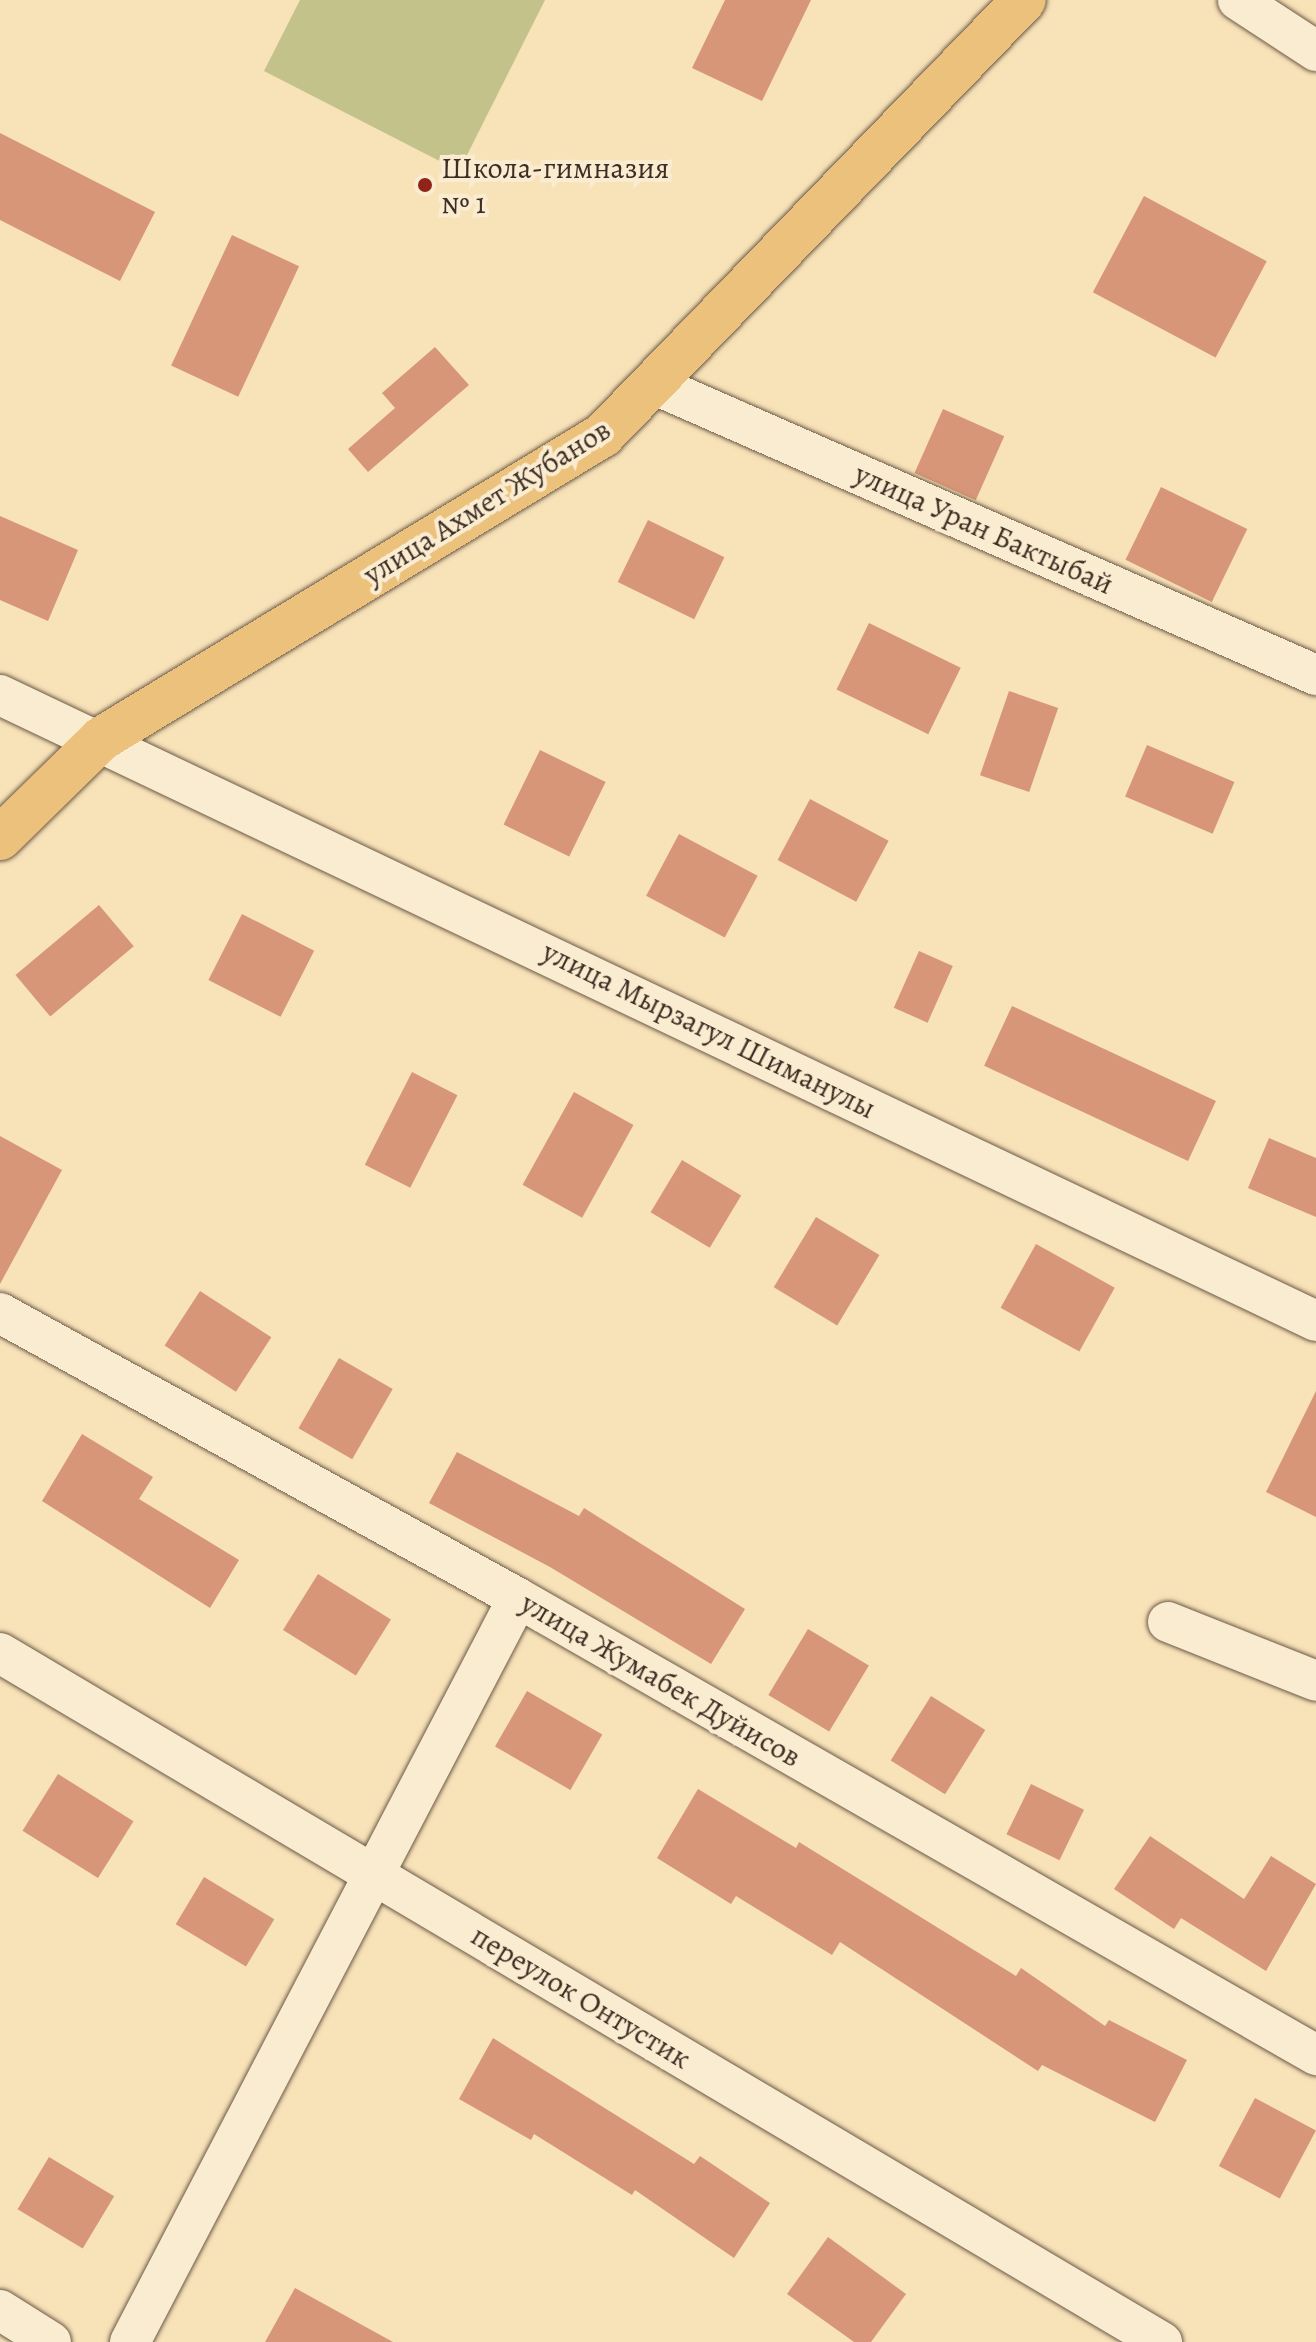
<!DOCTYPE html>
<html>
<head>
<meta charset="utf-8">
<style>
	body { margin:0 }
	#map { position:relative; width:1316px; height:2342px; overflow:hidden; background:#f8e2b8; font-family:Alegreya,serif }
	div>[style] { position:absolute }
	.green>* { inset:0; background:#c3c28a }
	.building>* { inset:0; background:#d79677; transform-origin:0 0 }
	.roads { filter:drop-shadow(0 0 2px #6c5a48) drop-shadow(0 0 2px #6c5a48) }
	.minor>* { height:40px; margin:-20px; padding:0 20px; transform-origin:20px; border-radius:20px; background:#faecd1 }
	.major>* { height:44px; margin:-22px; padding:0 22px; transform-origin:22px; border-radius:22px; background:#ecc17c }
	.dots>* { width:22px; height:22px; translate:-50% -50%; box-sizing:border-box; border:4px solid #faecd1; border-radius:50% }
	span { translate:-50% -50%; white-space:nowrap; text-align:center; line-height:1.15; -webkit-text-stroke:8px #faecd1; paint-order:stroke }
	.poi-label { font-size:30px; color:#3d2d23 }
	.left { translate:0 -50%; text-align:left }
	.street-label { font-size:30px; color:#3d2d23 }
</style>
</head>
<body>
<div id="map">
	<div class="green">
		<i style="clip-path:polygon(300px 0,545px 0,459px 171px,264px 71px)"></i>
	</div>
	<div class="building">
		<i style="clip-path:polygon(725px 0,811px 0,762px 101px,692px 68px)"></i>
		<i style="clip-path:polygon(0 133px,155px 212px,120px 281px,0 220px)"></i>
		<i style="left:1144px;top:196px;width:139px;height:109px;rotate:28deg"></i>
		<i style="left:232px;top:235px;width:74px;height:144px;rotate:25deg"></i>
		<i style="clip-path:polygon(435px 347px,469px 385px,368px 472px,348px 449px,395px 408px,382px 393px)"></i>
		<i style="left:943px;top:409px;width:67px;height:70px;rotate:24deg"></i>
		<i style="left:1161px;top:487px;width:96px;height:81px;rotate:26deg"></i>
		<i style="clip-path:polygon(0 516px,78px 550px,48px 621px,0 600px)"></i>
		<i style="left:648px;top:520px;width:85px;height:69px;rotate:26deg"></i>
		<i style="left:869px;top:623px;width:102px;height:74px;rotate:26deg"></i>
		<i style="left:1009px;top:691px;width:52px;height:89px;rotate:19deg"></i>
		<i style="left:1147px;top:745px;width:95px;height:56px;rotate:23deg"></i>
		<i style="left:540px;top:750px;width:73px;height:83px;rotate:26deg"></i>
		<i style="left:810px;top:799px;width:89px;height:69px;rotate:28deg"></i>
		<i style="left:679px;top:834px;width:89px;height:70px;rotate:28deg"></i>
		<i style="left:99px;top:905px;width:54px;height:109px;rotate:50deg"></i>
		<i style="left:242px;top:914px;width:81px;height:74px;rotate:27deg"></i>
		<i style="left:919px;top:951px;width:37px;height:62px;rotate:24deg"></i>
		<i style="left:1012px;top:1006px;width:225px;height:66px;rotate:25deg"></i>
		<i style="left:412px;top:1072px;width:51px;height:104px;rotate:27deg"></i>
		<i style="left:574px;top:1092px;width:68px;height:106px;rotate:29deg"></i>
		<i style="clip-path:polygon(0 1136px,62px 1170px,0 1284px)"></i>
		<i style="clip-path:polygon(1269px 1138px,1316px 1158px,1316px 1217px,1248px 1188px)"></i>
		<i style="left:682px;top:1160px;width:69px;height:61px;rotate:31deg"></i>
		<i style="left:816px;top:1217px;width:74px;height:82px;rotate:31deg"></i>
		<i style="left:1036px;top:1244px;width:90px;height:73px;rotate:29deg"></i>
		<i style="left:200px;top:1291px;width:85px;height:65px;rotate:33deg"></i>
		<i style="left:339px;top:1358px;width:62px;height:81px;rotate:30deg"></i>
		<i style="clip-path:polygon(1316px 1391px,1316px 1517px,1266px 1492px)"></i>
		<i style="clip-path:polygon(82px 1434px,153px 1477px,139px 1499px,239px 1560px,210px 1608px,42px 1501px)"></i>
		<i style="clip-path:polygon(457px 1452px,579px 1516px,584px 1508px,745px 1609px,711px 1664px,550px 1567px,429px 1503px)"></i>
		<i style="left:318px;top:1574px;width:86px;height:66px;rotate:32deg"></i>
		<i style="left:808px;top:1629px;width:71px;height:77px;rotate:31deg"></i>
		<i style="left:527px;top:1691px;width:87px;height:64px;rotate:30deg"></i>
		<i style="left:931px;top:1696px;width:64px;height:76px;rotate:32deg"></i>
		<i style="left:58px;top:1774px;width:89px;height:67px;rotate:32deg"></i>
		<i style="left:1031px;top:1784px;width:59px;height:56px;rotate:26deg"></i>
		<i style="clip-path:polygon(698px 1789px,796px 1848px,799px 1842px,1016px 1976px,1021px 1968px,1105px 2026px,1109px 2020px,1187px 2060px,1155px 2122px,1042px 2065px,1038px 2071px,840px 1942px,832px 1955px,736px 1896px,731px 1904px,657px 1858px)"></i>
		<i style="clip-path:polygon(1150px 1836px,1244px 1899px,1271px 1856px,1316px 1884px,1266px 1971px,1181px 1918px,1174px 1929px,1114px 1889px)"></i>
		<i style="left:204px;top:1877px;width:82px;height:55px;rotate:31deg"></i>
		<i style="clip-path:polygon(493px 2038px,694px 2164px,700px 2156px,770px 2203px,734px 2258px,635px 2190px,632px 2195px,534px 2134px,531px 2140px,459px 2099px)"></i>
		<i style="left:1255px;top:2098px;width:69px;height:77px;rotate:28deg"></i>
		<i style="left:49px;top:2157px;width:76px;height:61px;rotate:31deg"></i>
		<i style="clip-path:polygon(828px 2237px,906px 2294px,871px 2342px,854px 2342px,787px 2294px)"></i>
		<i style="clip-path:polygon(295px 2288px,393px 2342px,265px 2342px)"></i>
	</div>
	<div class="roads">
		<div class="minor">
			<i style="left:1238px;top:0;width:93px;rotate:33.2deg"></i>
			<i style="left:653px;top:384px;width:724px;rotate:23.7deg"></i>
			<i style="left:0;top:695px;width:1457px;rotate:25.44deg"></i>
			<i style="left:0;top:1313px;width:591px;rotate:28.82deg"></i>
			<i style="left:518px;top:1598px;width:920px;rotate:29.8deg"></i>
			<i style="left:1168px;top:1622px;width:159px;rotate:21.7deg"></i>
			<i style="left:0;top:1653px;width:1351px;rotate:30.67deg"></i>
			<i style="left:0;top:2310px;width:60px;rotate:32.1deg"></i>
			<i style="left:130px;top:2342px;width:839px;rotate:-62.46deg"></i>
		</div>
		<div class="major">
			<i style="left:0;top:838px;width:141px;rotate:-44.4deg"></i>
			<i style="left:101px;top:739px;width:587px;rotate:-31.2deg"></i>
			<i style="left:603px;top:435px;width:605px;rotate:-45.94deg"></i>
		</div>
	</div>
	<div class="dots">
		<i style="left:425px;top:185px;background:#8f2418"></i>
	</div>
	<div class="poi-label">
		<span class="left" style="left:441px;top:185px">Школа-гимназия<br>№ 1</span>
	</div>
	<div class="street-label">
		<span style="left:487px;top:502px;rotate:-32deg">улица Ахмет Жубанов</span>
		<span style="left:984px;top:529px;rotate:24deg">улица Уран Бактыбай</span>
		<span style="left:709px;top:1030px;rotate:26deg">улица Мырзагул Шиманулы</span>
		<span style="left:661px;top:1680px;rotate:30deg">улица Жумабек Дуйисов</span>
		<span style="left:581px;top:1997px;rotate:31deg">переулок Онтустик</span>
	</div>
</div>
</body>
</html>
